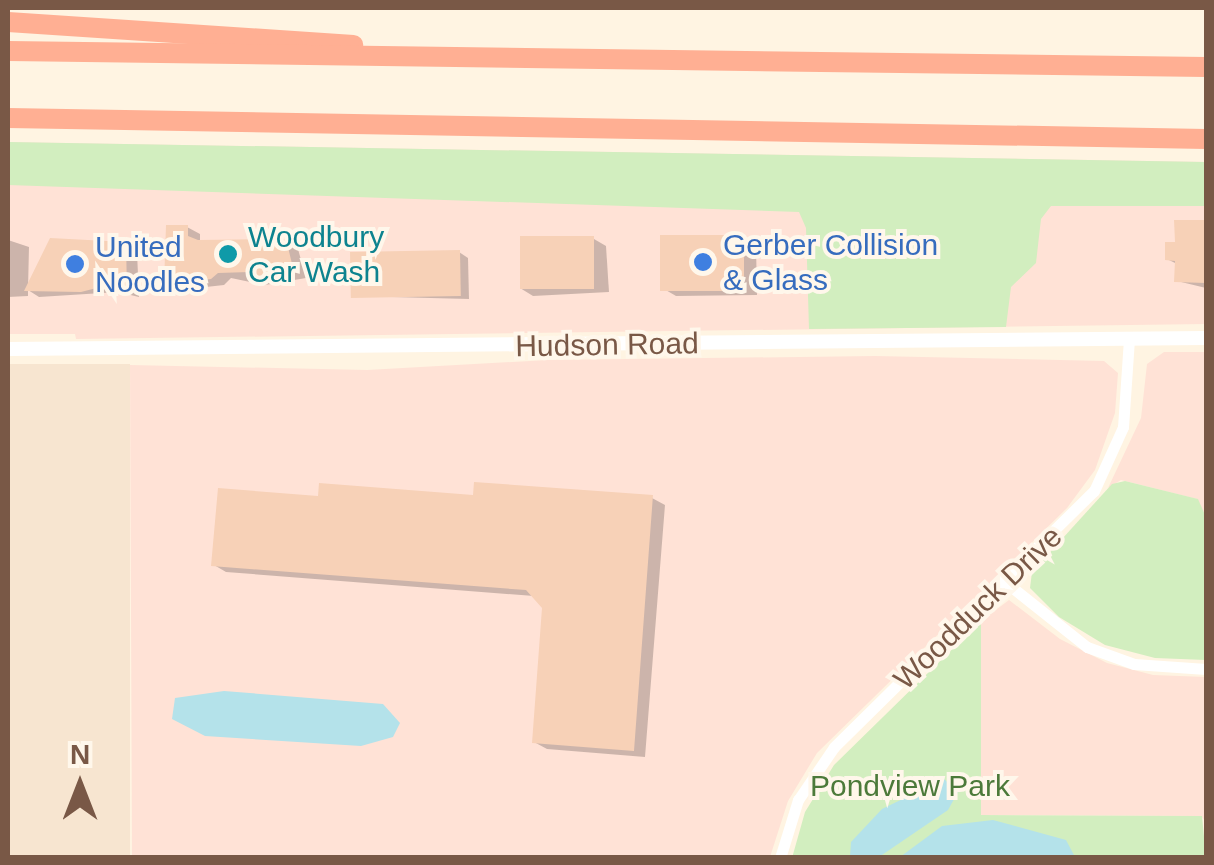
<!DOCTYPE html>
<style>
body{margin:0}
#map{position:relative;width:1214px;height:865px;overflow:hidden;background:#fff4e2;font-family:Arial,sans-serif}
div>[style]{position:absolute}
.residential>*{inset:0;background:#f7e5d0;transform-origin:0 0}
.commercial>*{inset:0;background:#ffe2d6}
.green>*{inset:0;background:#d2eebf}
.water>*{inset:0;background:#b4e2ea}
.shadow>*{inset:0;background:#0003}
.building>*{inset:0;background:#f7d1b7;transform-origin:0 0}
.minor>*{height:11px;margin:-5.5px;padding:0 5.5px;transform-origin:5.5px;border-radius:5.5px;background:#fff}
.tertiary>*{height:14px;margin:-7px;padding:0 7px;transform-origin:7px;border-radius:7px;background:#fff}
.motorway>*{height:20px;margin:-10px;padding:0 10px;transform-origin:10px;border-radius:10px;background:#ffaf93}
.dots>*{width:28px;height:28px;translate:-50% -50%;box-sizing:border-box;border:5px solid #fff7eb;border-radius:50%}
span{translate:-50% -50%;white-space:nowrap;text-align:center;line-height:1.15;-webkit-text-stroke:8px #fff7eb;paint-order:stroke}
.culture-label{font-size:30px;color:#0d838f}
.left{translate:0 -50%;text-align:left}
.shop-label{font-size:30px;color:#366cbe}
.street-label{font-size:30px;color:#795846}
.park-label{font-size:30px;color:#4c7a3a}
.frame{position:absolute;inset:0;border:10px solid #795846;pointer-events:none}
.north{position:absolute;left:30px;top:735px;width:100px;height:100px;-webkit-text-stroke:8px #fff7eb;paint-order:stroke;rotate:0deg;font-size:28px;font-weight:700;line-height:40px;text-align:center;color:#795846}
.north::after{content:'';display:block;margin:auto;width:35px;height:45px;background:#795846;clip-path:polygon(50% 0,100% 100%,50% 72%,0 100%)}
</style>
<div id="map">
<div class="residential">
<i style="left:8px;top:364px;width:122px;height:494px"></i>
</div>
<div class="commercial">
<i style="clip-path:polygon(8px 142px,1206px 162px,1206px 324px,76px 339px,75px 334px,8px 334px)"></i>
<i style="clip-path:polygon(1164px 352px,1206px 352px,1206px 517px,1197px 499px,1121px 480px,1108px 488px,1141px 418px,1147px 364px)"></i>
<i style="clip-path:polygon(875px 356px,1104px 361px,1118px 373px,1115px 413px,1095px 470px,1067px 508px,817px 753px,788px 801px,770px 857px,132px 858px,130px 365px,367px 370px,548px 360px)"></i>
<i style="clip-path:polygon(1009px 600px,1060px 639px,1107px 663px,1153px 675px,1206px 677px,1206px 822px,1201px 816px,980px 815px,981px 621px)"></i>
</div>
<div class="green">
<i style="clip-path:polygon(8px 142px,1206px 162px,1206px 206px,1051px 206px,1041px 219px,1036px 263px,1011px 287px,1006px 327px,809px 329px,806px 228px,799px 212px,8px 185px)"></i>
<i style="clip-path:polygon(1125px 481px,1198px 499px,1206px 517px,1206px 660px,1155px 658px,1105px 645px,1059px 617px,1030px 588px,1032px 572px,1112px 484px)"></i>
<i style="clip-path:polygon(981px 621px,981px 815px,1202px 816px,1206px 857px,792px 858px,805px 812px,834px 765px)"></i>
</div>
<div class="water">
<i style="clip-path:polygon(224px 691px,383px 704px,400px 723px,393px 737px,361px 746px,205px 736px,172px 719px,175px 698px)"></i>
<i style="clip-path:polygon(944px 779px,958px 792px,948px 810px,879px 857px,850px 857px,851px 842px,882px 809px)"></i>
<i style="clip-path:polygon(993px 820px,1066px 840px,1075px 857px,900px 857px,942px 826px)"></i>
</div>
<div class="shadow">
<i style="clip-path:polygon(1177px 222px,1206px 223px,1206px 288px,1177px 281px,1177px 264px,1167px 259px,1178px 244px)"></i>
<i style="clip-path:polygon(187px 227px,200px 234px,200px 243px,285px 242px,298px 249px,306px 278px,265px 285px,231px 278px,224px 285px,179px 290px,167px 283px)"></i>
<i style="clip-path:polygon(744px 238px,756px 245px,757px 295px,676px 296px,664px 289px)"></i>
<i style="clip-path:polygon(594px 239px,606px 246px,609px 292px,533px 296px,520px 288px,520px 243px)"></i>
<i style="clip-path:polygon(8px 240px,29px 247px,28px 290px,125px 245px,137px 252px,139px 297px,118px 292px,39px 297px,28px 290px,28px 296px,8px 297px)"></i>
<i style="clip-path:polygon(459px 252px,468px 258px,469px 299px,353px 296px)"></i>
<i style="clip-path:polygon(652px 498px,665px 505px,645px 757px,547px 749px,534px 742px,545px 608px,534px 596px,226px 572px,214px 565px,321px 499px)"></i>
</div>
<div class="building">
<i style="clip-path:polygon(1174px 220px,1206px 220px,1206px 283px,1174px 282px,1175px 261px,1165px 260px,1165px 242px,1175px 242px)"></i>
<i style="clip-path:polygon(166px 225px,188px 225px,188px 236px,198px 240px,286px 239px,294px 272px,250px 279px,250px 272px,218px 273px,211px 279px,164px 285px)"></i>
<i style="left:660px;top:235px;width:84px;height:56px"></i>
<i style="left:594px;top:236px;width:53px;height:74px;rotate:90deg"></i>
<i style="clip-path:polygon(50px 238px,126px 242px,127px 291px,113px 292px,112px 284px,81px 292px,24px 291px)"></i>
<i style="left:460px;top:250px;width:46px;height:110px;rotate:89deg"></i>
<i style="clip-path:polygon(474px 482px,653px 495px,634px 751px,532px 743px,542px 608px,526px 590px,211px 566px,218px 488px,318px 496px,319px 483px,473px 495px)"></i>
</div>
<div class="minor">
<i style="left:1004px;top:581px;width:106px;rotate:38.5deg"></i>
<i style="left:1087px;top:647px;width:50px;rotate:19.9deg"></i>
<i style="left:1134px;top:664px;width:72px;rotate:4deg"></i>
<i style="left:780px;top:858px;width:61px;rotate:-72.8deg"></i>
<i style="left:798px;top:800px;width:64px;rotate:-55.8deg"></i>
<i style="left:834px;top:747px;width:365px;rotate:-44.6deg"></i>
<i style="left:1094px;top:491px;width:70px;rotate:-65.6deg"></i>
<i style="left:1123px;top:427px;width:88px;rotate:-86.1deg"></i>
</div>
<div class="tertiary">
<i style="left:8px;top:349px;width:1198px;rotate:-0.53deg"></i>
</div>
<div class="motorway">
<i style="left:8px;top:22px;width:346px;rotate:3.8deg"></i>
<i style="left:8px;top:51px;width:1198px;rotate:0.77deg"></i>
<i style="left:8px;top:118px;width:1198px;rotate:1deg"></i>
</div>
<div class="dots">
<i style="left:228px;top:254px;background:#0f9aa8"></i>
<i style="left:703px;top:262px;background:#3f7fe0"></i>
<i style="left:75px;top:264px;background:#3f7fe0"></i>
</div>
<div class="culture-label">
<span class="left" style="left:248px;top:254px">Woodbury<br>Car Wash</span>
</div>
<div class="shop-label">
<span class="left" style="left:723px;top:262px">Gerber Collision<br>&amp; Glass</span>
<span class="left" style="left:95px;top:264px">United<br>Noodles</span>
</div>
<div class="street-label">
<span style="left:607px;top:345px;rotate:-1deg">Hudson Road</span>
<span style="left:978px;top:608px;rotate:-44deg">Woodduck Drive</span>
</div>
<div class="park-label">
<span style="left:910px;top:786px">Pondview Park</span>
</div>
<div class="frame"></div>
<div class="north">N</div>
</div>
